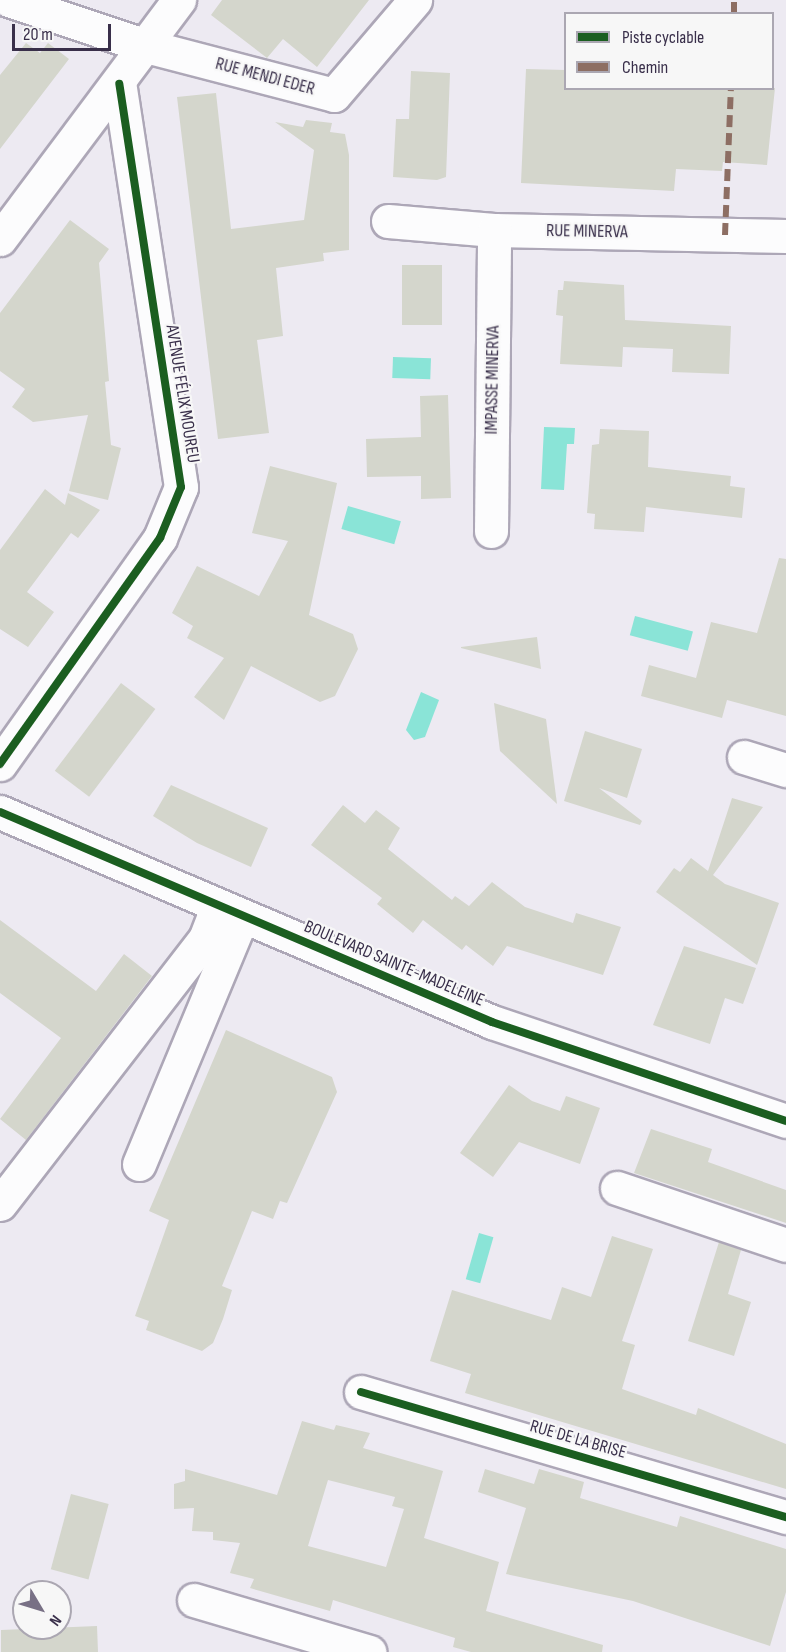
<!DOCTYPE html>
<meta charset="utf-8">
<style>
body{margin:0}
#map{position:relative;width:786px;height:1652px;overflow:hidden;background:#edeaf2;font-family:"Sofia Sans Condensed",sans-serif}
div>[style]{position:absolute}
.water>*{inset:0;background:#8ae4d7;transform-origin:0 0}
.building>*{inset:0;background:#d4d6cc;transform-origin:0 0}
.roads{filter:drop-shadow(2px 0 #ada7b7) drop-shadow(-2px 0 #ada7b7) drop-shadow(0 2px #ada7b7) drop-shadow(0 -2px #ada7b7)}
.minor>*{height:33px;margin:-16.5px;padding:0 16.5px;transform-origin:16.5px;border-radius:16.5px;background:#fcfcfd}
.quiet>*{height:6px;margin-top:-3px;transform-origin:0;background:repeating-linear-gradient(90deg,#8d6e63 0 12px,transparent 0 18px)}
.cycleway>*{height:8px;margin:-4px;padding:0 4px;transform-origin:4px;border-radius:4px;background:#1b5e20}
span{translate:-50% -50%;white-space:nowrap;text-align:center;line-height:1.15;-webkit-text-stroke:4.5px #f7f7f7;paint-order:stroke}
.street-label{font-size:18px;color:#392f4a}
.legend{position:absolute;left:564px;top:12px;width:210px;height:78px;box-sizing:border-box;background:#f7f7f7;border:2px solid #aba7b2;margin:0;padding:8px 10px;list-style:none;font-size:18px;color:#392f4a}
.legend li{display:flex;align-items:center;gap:12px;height:30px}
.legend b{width:30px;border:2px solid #aba7b2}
.north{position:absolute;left:12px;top:1580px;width:60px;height:60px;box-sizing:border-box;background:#f7f7f7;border:2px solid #aba7b2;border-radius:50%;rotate:128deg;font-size:16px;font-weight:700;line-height:24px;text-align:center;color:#392f4a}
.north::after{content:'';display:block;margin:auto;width:21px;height:27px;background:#787085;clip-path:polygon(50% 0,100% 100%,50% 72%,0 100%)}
.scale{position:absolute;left:12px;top:24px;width:99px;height:27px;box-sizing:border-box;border:3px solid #392f4a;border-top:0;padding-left:8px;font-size:18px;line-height:21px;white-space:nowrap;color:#392f4a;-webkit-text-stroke:4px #f7f7f7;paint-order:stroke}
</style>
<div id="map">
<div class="water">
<i style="left:393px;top:357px;width:38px;height:21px;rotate:2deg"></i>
<i style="clip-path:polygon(544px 427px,575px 428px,574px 444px,567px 444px,564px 490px,541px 489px)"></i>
<i style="left:348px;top:506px;width:55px;height:24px;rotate:16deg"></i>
<i style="left:635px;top:616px;width:60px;height:20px;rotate:15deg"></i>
<i style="clip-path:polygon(421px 692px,439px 700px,425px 737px,414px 740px,406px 730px)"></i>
<i style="left:479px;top:1233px;width:15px;height:48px;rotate:16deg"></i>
</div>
<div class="building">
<i style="clip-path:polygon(222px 0,369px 0,317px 67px,283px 39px,267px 58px,211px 15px)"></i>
<i style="clip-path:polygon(26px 43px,40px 53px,48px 43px,69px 59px,0 149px,0 75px)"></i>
<i style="clip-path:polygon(526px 69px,566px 70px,566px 88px,775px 88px,767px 165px,723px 162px,722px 171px,676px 169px,674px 191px,521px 183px)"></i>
<i style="clip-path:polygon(411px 71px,450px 73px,446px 177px,437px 180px,393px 177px,396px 119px,409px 119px)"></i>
<i style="clip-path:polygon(216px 93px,231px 229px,304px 220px,314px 150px,275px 122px,303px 127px,306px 120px,332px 123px,330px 132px,345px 134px,349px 155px,349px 250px,323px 253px,324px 261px,276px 268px,283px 336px,257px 340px,269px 433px,218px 439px,177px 97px)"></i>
<i style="clip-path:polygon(70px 220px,109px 249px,99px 263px,109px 381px,105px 382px,111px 445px,121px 448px,108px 500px,69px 491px,88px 415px,33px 422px,12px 407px,25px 389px,0 371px,0 313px)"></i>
<i style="left:442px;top:265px;width:60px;height:40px;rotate:90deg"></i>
<i style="clip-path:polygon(564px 281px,624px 285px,625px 320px,731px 326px,729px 374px,672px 372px,673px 349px,623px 347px,622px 367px,560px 364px,563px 316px,556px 315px,558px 290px,563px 290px)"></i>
<i style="clip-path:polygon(448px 395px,451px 498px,421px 499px,421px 476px,367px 477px,366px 439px,421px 437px,420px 396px)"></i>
<i style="clip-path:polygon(600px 429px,649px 431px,648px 467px,731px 476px,730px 486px,745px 488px,742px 518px,646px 507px,644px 532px,594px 529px,595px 514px,587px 513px,592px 445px,599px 444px)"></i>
<i style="clip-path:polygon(270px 466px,337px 483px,309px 615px,353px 634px,358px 649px,335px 696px,320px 702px,251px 666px,224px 720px,194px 697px,224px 658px,187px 638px,193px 626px,172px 613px,197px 566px,259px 596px,288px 541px,252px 533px)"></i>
<i style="clip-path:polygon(45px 489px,65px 505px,68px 493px,100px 510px,78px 538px,71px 533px,27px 592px,54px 612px,28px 647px,0 629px,0 550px)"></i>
<i style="clip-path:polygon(779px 558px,786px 559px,786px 716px,727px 700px,722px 718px,641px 696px,649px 665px,696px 678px,711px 622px,757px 633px)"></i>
<i style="clip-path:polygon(537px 637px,541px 669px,461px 648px,461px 647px)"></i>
<i style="left:121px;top:683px;width:43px;height:110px;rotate:37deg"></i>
<i style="clip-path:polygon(494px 703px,546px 719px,557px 804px,500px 751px)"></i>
<i style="clip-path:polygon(585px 731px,642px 749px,627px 798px,599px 788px,642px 821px,640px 825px,564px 801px)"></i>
<i style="clip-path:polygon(171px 785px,268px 828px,251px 867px,197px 843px,153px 816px)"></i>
<i style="clip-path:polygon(732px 798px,763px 807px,713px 875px,725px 884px,779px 903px,757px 965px,656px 892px,674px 868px,680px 872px,691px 858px,708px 871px)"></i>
<i style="clip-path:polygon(343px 805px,365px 823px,376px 810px,400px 828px,388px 849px,452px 900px,455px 896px,469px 906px,492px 882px,525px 907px,573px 923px,576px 913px,621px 927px,603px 975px,507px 946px,493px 966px,466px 945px,462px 950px,423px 920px,413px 933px,377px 904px,382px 898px,311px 845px)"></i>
<i style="clip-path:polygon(0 920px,96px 991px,124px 954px,152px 976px,26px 1140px,0 1119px,61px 1038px,0 993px)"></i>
<i style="clip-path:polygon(684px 946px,756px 968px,743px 1004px,725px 998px,710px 1044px,653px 1025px)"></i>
<i style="clip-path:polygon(226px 1030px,332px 1077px,337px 1092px,287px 1203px,280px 1201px,273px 1219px,252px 1211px,222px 1286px,232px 1290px,223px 1319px,213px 1343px,202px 1351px,146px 1330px,149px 1321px,135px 1316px,169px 1220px,149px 1211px)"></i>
<i style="clip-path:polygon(509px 1085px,532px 1101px,560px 1111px,566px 1096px,600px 1108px,580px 1164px,519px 1142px,493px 1177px,460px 1153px)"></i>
<i style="clip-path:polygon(651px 1129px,712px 1149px,708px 1162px,786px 1190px,786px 1223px,634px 1173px)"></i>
<i style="clip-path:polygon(612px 1236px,653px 1249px,622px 1341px,635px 1345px,622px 1389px,696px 1415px,698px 1408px,786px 1444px,786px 1489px,465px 1393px,471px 1374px,430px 1361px,452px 1290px,551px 1320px,562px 1287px,591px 1297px)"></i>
<i style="clip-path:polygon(719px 1242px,741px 1250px,728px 1294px,751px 1302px,734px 1356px,688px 1341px)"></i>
<i style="clip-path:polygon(evenodd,302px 1421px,334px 1430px,336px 1425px,370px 1433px,363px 1448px,443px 1471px,424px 1538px,499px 1562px,486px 1611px,603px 1645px,602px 1652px,471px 1652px,453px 1647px,455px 1638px,333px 1600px,330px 1611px,250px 1588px,254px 1579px,230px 1573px,240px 1543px,213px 1540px,213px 1532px,192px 1531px,194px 1508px,174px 1509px,174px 1484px,185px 1481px,185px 1469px,277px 1495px,302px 1421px,328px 1480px,395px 1497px,392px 1506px,404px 1509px,386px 1567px,308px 1546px,328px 1480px)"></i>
<i style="clip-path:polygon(485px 1469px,534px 1484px,539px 1469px,584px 1482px,580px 1498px,677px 1527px,680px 1516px,786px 1549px,786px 1592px,770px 1646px,633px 1601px,506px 1574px,526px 1508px,478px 1492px)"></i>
<i style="left:71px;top:1494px;width:39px;height:78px;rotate:15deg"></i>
<i style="clip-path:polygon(97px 1626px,98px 1652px,1px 1652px,1px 1630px)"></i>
</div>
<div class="roads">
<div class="minor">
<i style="left:9px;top:0;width:145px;rotate:18.6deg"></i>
<i style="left:146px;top:46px;width:194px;rotate:14.6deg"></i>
<i style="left:334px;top:95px;width:125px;rotate:-49.5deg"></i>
<i style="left:388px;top:221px;width:106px;rotate:4.9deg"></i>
<i style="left:494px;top:230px;width:292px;rotate:1.2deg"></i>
<i style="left:0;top:239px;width:299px;rotate:-53.2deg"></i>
<i style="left:491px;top:531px;width:301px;rotate:-89.4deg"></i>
<i style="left:744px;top:757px;width:44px;rotate:17.2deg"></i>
<i style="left:0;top:764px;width:277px;rotate:-54.7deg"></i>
<i style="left:160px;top:538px;width:55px;rotate:-67.6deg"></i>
<i style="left:181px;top:487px;width:408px;rotate:-98.7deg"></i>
<i style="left:0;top:812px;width:535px;rotate:23.11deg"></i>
<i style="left:492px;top:1022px;width:310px;rotate:18.6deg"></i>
<i style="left:139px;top:1164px;width:269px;rotate:-67.4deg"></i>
<i style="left:617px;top:1188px;width:178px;rotate:18.6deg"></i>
<i style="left:0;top:1204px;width:335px;rotate:-52.3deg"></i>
<i style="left:205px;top:939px;width:36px;rotate:-69deg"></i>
<i style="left:361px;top:1392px;width:443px;rotate:16.4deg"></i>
<i style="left:194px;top:1600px;width:183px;rotate:16.5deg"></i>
</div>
</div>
<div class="quiet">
<i style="left:734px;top:14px;width:14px;rotate:-90deg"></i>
<i style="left:725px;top:235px;width:147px;rotate:-87.7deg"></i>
</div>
<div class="cycleway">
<i style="left:0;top:764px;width:277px;rotate:-54.7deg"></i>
<i style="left:160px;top:538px;width:55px;rotate:-67.6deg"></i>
<i style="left:181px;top:487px;width:408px;rotate:-98.7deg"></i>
<i style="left:0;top:812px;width:535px;rotate:23.11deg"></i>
<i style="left:492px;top:1022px;width:310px;rotate:18.6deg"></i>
<i style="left:361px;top:1392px;width:443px;rotate:16.4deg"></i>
</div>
<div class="street-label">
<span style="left:265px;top:77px;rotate:15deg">RUE MENDI EDER</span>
<span style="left:587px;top:232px;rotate:1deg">RUE MINERVA</span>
<span style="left:493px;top:380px;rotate:-89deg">IMPASSE MINERVA</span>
<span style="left:182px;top:394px;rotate:81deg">AVENUE FÉLIX MOUREU</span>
<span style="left:394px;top:964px;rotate:23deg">BOULEVARD SAINTE-MADELEINE</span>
<span style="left:578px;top:1440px;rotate:16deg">RUE DE LA BRISE</span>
</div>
<ul class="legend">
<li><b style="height:8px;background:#1b5e20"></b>Piste cyclable</li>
<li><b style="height:8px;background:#8d6e63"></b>Chemin</li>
</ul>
<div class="north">N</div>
<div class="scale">20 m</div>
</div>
